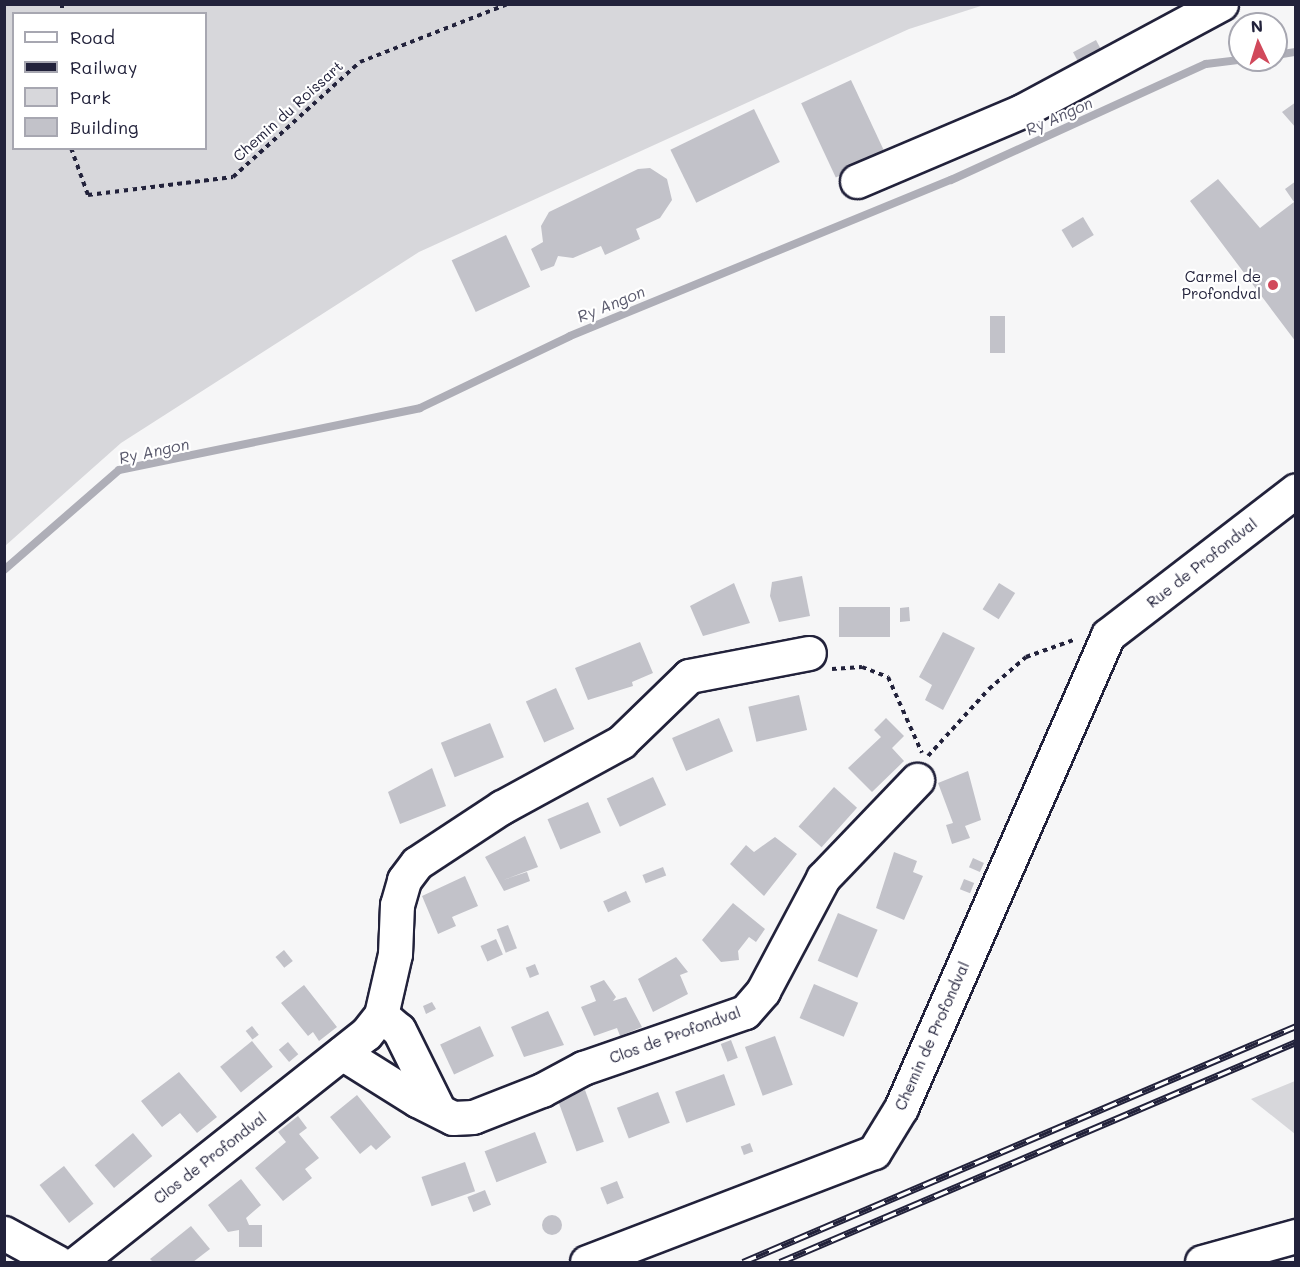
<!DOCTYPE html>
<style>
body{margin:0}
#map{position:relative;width:1300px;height:1267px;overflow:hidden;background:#f6f6f7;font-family:Mali,sans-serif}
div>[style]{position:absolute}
.green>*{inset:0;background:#d7d7db}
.stream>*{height:8px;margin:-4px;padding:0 4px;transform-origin:4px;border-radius:4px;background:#aeaeb7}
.building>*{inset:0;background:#c2c2c9;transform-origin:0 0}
.round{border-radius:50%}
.path>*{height:4px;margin-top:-2px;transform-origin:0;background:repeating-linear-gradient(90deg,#22223b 0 4.5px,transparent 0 9px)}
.roads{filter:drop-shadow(2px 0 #22223b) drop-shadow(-2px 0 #22223b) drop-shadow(0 2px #22223b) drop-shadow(0 -2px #22223b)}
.minor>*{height:33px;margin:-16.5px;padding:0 16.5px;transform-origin:16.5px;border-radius:16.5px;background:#fff}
.highway>*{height:33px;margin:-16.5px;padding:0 16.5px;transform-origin:16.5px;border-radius:16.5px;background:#fff}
.rail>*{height:7px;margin-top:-3.5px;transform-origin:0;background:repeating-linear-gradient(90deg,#fff 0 14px,#22223b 0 28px);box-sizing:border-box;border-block:2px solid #22223b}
.dots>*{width:16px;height:16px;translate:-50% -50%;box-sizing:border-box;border:3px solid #fff;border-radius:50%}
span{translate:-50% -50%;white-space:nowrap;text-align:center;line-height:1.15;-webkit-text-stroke:4.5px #fff;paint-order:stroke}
.street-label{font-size:15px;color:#22223b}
.poi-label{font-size:15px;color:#22223b}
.right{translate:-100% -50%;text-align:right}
.water-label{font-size:16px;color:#5a5a6d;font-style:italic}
.frame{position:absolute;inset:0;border:6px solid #22223b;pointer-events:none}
.legend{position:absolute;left:12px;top:12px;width:195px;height:138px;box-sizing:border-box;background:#fff;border:2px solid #a7a7b1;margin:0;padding:8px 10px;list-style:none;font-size:18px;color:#22223b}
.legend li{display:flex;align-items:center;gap:12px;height:30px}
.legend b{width:30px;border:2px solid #a7a7b1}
.north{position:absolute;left:1228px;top:12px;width:60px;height:60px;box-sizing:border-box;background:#fff;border:2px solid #a7a7b1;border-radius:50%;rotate:356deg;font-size:16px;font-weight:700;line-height:24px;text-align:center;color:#22223b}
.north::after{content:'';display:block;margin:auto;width:21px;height:27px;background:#d1495b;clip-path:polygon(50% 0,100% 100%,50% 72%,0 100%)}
</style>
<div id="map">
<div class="green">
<i style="clip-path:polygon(evenodd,5px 4px,984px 4px,984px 5px,909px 29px,419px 252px,121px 443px,5px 546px,5px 4px,14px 14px,206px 14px,206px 148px,14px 148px,14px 14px)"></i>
<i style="clip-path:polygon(1295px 1081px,1295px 1134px,1251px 1099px)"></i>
</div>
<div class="stream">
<i style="left:1276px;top:55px;width:20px;rotate:-9deg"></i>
<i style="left:4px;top:570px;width:152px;rotate:-41deg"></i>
<i style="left:119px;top:470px;width:307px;rotate:-11.6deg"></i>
<i style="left:420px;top:408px;width:166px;rotate:-25.6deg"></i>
<i style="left:570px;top:336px;width:412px;rotate:-22.3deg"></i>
<i style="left:951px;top:180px;width:280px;rotate:-24.5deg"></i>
<i style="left:1206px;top:64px;width:34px;rotate:-7deg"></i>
</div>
<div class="building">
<i style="left:1096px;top:40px;width:15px;height:26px;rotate:62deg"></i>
<i style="left:851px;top:80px;width:82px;height:55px;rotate:65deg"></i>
<i style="clip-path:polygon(1296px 102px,1296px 128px,1282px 112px)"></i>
<i style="left:754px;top:109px;width:59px;height:93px;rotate:64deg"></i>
<i style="clip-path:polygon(650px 168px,667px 179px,672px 200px,660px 218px,636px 229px,640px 239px,605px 255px,601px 246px,573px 258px,558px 256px,554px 266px,541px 271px,531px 249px,543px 242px,541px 226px,549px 212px,638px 169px)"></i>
<i style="clip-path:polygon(1218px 179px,1260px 228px,1294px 202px,1285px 189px,1296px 181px,1296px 342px,1190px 201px)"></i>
<i style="left:1083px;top:217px;width:21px;height:25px;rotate:59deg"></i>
<i style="left:506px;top:235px;width:57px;height:60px;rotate:65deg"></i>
<i style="left:990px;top:316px;width:15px;height:37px"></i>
<i style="clip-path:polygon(802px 576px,810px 616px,779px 622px,770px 596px,772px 582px)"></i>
<i style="clip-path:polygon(734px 583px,750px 623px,703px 636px,690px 606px)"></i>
<i style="left:999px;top:583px;width:19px;height:31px;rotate:32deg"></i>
<i style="left:839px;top:607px;width:51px;height:30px"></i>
<i style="clip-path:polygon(909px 607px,910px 621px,900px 622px,900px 608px)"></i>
<i style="clip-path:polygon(943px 632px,975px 648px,943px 710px,925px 700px,932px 685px,919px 677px)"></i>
<i style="clip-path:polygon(640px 642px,653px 673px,632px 682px,633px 686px,588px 700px,575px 668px)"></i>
<i style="left:556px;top:688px;width:45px;height:33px;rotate:66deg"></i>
<i style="left:799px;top:695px;width:36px;height:52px;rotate:77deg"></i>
<i style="left:719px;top:718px;width:36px;height:51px;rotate:67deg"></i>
<i style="clip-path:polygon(886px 718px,904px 736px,892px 748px,904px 761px,872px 792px,848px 768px,881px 737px,874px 730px)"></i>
<i style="left:490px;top:723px;width:37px;height:53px;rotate:68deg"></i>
<i style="clip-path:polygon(432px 768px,446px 806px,400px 824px,388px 792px)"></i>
<i style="clip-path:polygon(968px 771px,981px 820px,965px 826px,970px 838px,952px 844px,946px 825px,953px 823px,938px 783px)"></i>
<i style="left:653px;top:777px;width:31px;height:51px;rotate:65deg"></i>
<i style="left:834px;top:787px;width:31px;height:53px;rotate:42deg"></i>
<i style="left:588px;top:802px;width:33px;height:44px;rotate:67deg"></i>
<i style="clip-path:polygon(525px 836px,538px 867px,503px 880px,527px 872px,530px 881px,504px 891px,485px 857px)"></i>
<i style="clip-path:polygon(775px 837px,797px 854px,764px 896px,730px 864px,746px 845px,754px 852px)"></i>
<i style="clip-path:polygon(894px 852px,917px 861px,913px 872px,923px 876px,904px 920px,876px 908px)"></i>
<i style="left:973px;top:858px;width:12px;height:10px;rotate:24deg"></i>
<i style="left:663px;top:867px;width:9px;height:22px;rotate:69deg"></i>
<i style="clip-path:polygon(465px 876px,478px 906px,452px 917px,456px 926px,438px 934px,422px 896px)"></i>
<i style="left:964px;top:879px;width:11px;height:11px;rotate:22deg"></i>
<i style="left:626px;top:891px;width:12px;height:25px;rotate:66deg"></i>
<i style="clip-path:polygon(733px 903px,765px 929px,756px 942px,749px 937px,738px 951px,739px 960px,721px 962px,702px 940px)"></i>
<i style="left:838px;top:913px;width:43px;height:52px;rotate:23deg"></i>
<i style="left:508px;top:925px;width:25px;height:12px;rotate:69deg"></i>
<i style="left:496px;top:939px;width:17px;height:17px;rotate:66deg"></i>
<i style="left:284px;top:950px;width:14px;height:11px;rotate:51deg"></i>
<i style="clip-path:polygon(676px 957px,688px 972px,680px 975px,688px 994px,653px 1012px,638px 979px)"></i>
<i style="left:535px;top:964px;width:11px;height:10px;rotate:68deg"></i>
<i style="clip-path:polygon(604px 980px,616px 997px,613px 1001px,626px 997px,642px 1027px,620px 1036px,617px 1028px,594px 1036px,581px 1007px,596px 1001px,590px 986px)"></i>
<i style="left:814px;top:984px;width:48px;height:37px;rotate:23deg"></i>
<i style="clip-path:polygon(304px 985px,337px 1027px,319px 1041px,313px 1032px,308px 1036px,281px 1003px)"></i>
<i style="clip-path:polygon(432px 1002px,436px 1009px,426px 1014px,423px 1006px)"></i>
<i style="clip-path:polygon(548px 1011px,564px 1045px,524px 1057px,511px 1027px)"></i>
<i style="left:252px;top:1026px;width:11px;height:8px;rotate:52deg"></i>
<i style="left:480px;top:1026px;width:33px;height:44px;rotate:65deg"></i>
<i style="left:775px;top:1036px;width:52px;height:32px;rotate:70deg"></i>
<i style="left:731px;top:1040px;width:19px;height:11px;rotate:69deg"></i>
<i style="left:252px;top:1041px;width:33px;height:41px;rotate:51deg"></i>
<i style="left:288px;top:1042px;width:16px;height:12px;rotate:50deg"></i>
<i style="clip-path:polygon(179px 1072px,217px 1117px,197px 1133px,180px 1113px,162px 1127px,141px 1101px)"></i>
<i style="left:724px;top:1074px;width:33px;height:52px;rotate:70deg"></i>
<i style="left:585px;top:1090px;width:55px;height:29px;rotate:70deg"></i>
<i style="left:658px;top:1092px;width:33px;height:44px;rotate:69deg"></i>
<i style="clip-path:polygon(357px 1095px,391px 1137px,376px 1150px,371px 1145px,360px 1154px,330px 1117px)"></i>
<i style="clip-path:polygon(298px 1116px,307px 1128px,299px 1134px,319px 1158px,305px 1169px,312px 1178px,283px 1201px,255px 1168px,286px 1142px,278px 1132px)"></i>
<i style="left:535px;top:1132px;width:33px;height:54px;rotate:69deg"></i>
<i style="left:133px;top:1133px;width:30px;height:50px;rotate:50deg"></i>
<i style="left:750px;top:1143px;width:9px;height:10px;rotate:69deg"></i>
<i style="left:465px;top:1162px;width:31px;height:46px;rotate:71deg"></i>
<i style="left:64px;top:1166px;width:48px;height:31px;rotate:52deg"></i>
<i style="clip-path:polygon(241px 1179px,261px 1205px,246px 1218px,249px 1225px,262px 1225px,262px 1247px,239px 1247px,239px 1230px,228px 1232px,208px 1205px)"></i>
<i style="left:617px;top:1181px;width:18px;height:18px;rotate:68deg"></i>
<i style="left:485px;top:1190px;width:16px;height:19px;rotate:68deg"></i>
<i class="round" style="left:542px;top:1215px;width:20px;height:20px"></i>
<i style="clip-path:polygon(191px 1226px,210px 1249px,193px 1262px,153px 1262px,150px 1259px)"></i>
</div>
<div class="path">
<i style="left:62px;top:4px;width:10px;rotate:90deg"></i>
<i style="left:71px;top:148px;width:50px;rotate:70.1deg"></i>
<i style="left:88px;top:195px;width:146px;rotate:-7.1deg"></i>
<i style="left:233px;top:177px;width:171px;rotate:-42.2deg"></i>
<i style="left:360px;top:62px;width:159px;rotate:-21.4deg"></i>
<i style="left:832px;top:669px;width:30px;rotate:-4deg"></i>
<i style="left:862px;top:667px;width:28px;rotate:21deg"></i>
<i style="left:888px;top:677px;width:83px;rotate:65.9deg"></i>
<i style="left:928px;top:756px;width:91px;rotate:-47.7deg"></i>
<i style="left:989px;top:689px;width:49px;rotate:-40.9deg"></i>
<i style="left:1026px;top:657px;width:53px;rotate:-19.8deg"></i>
</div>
<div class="roads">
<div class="minor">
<i style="left:857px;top:181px;width:179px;rotate:-23deg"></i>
<i style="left:1022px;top:111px;width:226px;rotate:-28.3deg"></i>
<i style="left:381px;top:1015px;width:23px;rotate:40deg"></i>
<i style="left:399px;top:1030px;width:88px;rotate:63.7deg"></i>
<i style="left:342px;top:1053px;width:89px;rotate:32.1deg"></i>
<i style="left:417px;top:1100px;width:40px;rotate:26.6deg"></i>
<i style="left:453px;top:1118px;width:20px;rotate:-3deg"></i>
<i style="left:473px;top:1117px;width:74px;rotate:-21.4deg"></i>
<i style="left:542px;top:1090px;width:47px;rotate:-28.2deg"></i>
<i style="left:583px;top:1068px;width:171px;rotate:-19.1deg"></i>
<i style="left:745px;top:1012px;width:28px;rotate:-49deg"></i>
<i style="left:763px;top:991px;width:128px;rotate:-62deg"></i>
<i style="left:823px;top:878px;width:136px;rotate:-46.2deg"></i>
<i style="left:4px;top:1233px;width:60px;rotate:28.7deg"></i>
<i style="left:78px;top:1262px;width:367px;rotate:-38.4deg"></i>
<i style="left:366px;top:1034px;width:24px;rotate:-52deg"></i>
<i style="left:381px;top:1015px;width:63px;rotate:-77.1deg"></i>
<i style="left:395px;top:954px;width:49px;rotate:-87.7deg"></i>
<i style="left:397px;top:905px;width:26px;rotate:-74deg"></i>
<i style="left:404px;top:880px;width:21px;rotate:-53deg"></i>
<i style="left:417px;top:863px;width:102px;rotate:-33.4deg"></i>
<i style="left:502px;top:807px;width:136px;rotate:-28.6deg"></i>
<i style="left:621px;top:742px;width:95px;rotate:-44.1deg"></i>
<i style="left:689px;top:676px;width:122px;rotate:-10.9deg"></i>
<i style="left:587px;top:1262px;width:307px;rotate:-21deg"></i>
<i style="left:874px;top:1152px;width:52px;rotate:-58.5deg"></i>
<i style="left:901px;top:1108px;width:516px;rotate:-66.36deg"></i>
<i style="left:1108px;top:635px;width:237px;rotate:-37.6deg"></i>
</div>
<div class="highway">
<i style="left:1202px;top:1262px;width:98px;rotate:-15.5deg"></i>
</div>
</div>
<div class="rail">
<i style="left:743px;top:1262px;width:601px;rotate:-23.11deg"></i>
<i style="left:780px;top:1262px;width:561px;rotate:-23.09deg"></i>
</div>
<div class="dots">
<i style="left:1273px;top:285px;background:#d1495b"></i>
</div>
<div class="street-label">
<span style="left:288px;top:111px;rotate:-42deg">Chemin du Roissart</span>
<span style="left:1202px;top:563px;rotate:-38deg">Rue de Profondval</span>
<span style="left:675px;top:1035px;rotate:-20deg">Clos de Profondval</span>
<span style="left:932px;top:1036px;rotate:-66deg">Chemin de Profondval</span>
<span style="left:210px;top:1158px;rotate:-38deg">Clos de Profondval</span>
</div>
<div class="poi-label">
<span class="right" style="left:1261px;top:285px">Carmel de<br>Profondval</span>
</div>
<div class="water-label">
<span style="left:1059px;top:116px;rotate:-24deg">Ry Angon</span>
<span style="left:611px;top:304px;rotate:-22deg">Ry Angon</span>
<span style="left:154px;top:451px;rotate:-12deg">Ry Angon</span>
</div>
<div class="frame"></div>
<ul class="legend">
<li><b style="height:8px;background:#fff"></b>Road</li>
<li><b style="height:8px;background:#22223b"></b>Railway</li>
<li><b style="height:16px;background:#d7d7db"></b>Park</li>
<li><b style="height:16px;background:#c2c2c9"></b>Building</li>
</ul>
<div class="north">N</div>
</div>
